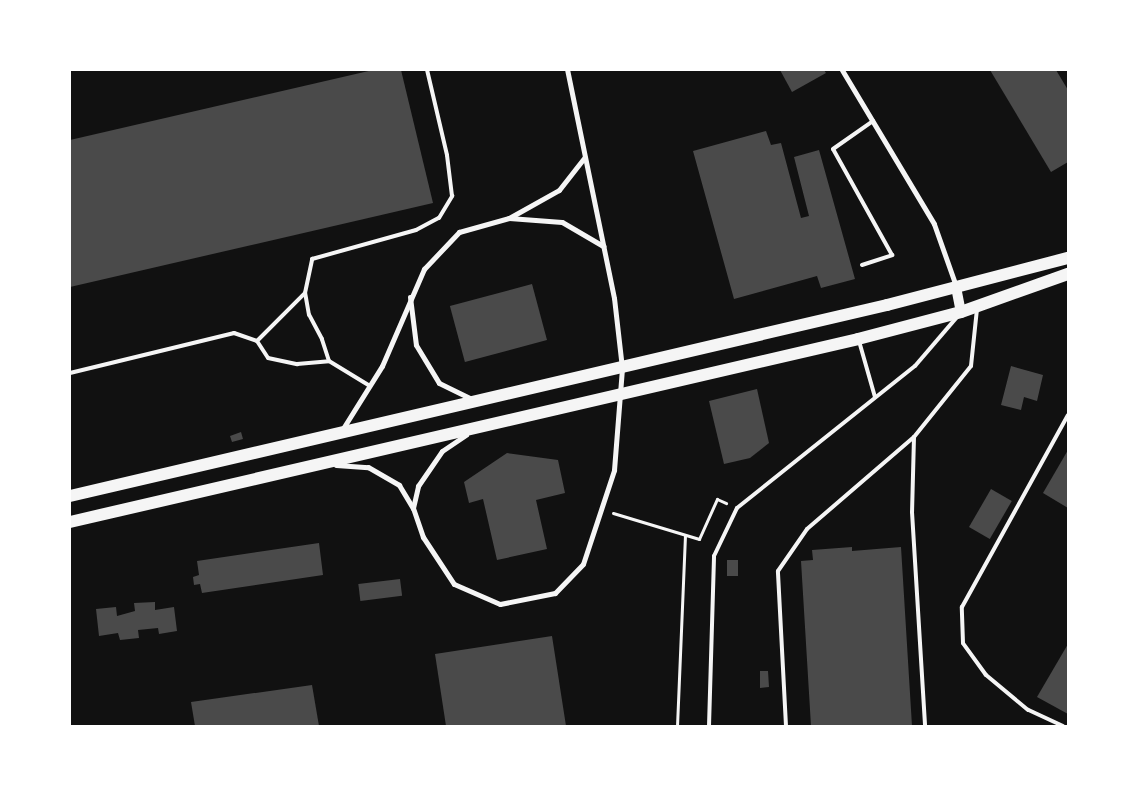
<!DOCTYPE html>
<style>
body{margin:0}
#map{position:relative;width:1138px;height:796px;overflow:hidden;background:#111;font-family:Roboto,sans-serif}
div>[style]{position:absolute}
.building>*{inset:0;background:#4a4a4a;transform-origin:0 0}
.path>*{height:3px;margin:-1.5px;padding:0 1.5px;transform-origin:1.5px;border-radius:1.5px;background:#f5f5f5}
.service>*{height:4px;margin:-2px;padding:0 2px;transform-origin:2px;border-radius:2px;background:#f5f5f5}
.minor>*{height:5px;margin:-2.5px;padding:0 2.5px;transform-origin:2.5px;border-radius:2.5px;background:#f5f5f5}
.secondary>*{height:10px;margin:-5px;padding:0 5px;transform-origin:5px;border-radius:5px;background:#f5f5f5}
.primary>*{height:12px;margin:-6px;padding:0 6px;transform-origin:6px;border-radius:6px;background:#f5f5f5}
span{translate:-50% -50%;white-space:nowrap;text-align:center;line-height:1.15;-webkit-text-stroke:4px #fff;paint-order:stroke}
.frame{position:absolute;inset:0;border:71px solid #fff;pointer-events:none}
</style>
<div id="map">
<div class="building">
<i style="clip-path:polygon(373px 70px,401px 70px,433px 203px,70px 287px,70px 140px)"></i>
<i style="clip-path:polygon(780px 70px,824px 70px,826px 73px,792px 92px)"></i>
<i style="clip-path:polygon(990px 70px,1056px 70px,1068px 90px,1068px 162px,1051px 172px)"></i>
<i style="clip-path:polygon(766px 131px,771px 145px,781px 143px,801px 218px,809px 216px,794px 157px,819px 150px,855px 279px,821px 288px,817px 276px,734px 299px,693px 151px)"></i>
<i style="left:532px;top:284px;width:58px;height:85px;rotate:75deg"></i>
<i style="clip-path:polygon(1011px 366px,1043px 375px,1037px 401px,1024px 397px,1021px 410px,1001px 405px)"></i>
<i style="clip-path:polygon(757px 389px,769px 443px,750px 458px,724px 464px,709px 401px)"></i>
<i style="clip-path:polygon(241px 432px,243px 439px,232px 442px,230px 436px)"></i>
<i style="clip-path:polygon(1068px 450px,1068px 508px,1043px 493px)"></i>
<i style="clip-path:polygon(507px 453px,558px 460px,565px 493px,536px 500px,547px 549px,497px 560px,483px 499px,469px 503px,464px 482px)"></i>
<i style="left:991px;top:489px;width:24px;height:44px;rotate:30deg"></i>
<i style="clip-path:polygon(319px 543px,323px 575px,202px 593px,200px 584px,194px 585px,193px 577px,199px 575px,197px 561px)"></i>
<i style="clip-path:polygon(852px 547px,852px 551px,901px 547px,912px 726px,811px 726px,801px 561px,813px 560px,812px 550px)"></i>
<i style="left:727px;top:560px;width:11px;height:16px"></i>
<i style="left:400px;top:579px;width:17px;height:42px;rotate:83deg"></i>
<i style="clip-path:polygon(155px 602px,155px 610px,174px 607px,177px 631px,159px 634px,158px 628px,138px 630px,139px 638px,120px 640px,118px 633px,99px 636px,96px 609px,116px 607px,117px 616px,135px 611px,134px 603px)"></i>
<i style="clip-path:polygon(552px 636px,566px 726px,446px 726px,435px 654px)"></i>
<i style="clip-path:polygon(1068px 644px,1068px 714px,1037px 697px)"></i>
<i style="clip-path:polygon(760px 671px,768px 671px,769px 687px,760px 688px)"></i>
<i style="clip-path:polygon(312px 685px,319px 726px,195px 726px,191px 702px)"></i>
</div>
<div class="path">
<i style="left:613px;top:513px;width:90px;rotate:16.8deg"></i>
<i style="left:699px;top:539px;width:44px;rotate:-65.8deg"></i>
<i style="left:717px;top:499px;width:10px;rotate:24deg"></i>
<i style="left:677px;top:726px;width:191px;rotate:-87.6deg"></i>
</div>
<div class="service">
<i style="left:862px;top:265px;width:32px;rotate:-18deg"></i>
<i style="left:892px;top:255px;width:121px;rotate:-119.1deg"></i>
<i style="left:833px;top:149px;width:49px;rotate:-35deg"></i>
<i style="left:257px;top:341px;width:68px;rotate:-45deg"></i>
<i style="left:859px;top:341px;width:58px;rotate:74.1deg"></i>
<i style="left:329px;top:361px;width:48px;rotate:31.4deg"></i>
<i style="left:70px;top:373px;width:169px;rotate:-13.7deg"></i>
<i style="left:234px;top:333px;width:24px;rotate:19deg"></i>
<i style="left:257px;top:341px;width:20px;rotate:57deg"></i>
<i style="left:268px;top:358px;width:30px;rotate:12deg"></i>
<i style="left:297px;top:364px;width:32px;rotate:-5deg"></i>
<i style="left:329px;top:361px;width:23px;rotate:-108deg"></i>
<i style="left:322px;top:339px;width:27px;rotate:-118deg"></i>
<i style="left:309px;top:315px;width:22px;rotate:-100deg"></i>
<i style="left:305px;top:293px;width:35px;rotate:-78deg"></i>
<i style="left:312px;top:259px;width:108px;rotate:-15.6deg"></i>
<i style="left:416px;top:230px;width:26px;rotate:-28deg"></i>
<i style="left:439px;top:218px;width:26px;rotate:-59deg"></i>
<i style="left:452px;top:196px;width:41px;rotate:-97deg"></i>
<i style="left:447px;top:155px;width:87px;rotate:-103.2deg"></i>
<i style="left:914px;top:437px;width:75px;rotate:91.5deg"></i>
<i style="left:912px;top:512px;width:214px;rotate:86.5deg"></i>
<i style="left:709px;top:726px;width:170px;rotate:-88.3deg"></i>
<i style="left:714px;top:556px;width:53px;rotate:-64.4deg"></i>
<i style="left:737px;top:508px;width:228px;rotate:-38.6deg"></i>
<i style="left:915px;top:366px;width:65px;rotate:-49.4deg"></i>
<i style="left:786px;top:726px;width:155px;rotate:-93deg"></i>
<i style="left:778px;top:571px;width:51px;rotate:-55.4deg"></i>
<i style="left:807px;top:529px;width:141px;rotate:-40.7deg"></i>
<i style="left:914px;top:437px;width:91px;rotate:-51.2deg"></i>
<i style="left:971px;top:366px;width:57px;rotate:-84deg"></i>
<i style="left:1063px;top:726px;width:38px;rotate:-155deg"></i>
<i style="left:1028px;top:710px;width:55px;rotate:-140.2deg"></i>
<i style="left:986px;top:675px;width:39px;rotate:-126deg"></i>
<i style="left:963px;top:643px;width:36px;rotate:-92deg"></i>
<i style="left:962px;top:607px;width:219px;rotate:-61.1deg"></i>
</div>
<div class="minor">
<i style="left:842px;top:70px;width:179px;rotate:59.1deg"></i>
<i style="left:934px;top:224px;width:66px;rotate:70.5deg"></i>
<i style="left:509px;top:218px;width:53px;rotate:4.3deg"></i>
<i style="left:562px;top:222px;width:48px;rotate:30.3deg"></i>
<i style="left:410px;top:297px;width:48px;rotate:82.9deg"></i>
<i style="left:416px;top:345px;width:44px;rotate:58.8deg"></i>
<i style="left:439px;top:383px;width:37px;rotate:26deg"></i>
<i style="left:342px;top:430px;width:75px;rotate:-58deg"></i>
<i style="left:382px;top:366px;width:106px;rotate:-66.6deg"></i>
<i style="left:424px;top:269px;width:51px;rotate:-46.6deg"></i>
<i style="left:459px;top:232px;width:52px;rotate:-15.6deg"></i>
<i style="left:509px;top:218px;width:57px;rotate:-29.2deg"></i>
<i style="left:559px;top:190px;width:41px;rotate:-52deg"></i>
<i style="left:336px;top:465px;width:32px;rotate:4deg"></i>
<i style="left:368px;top:467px;width:36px;rotate:30deg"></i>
<i style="left:399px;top:485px;width:27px;rotate:59deg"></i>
<i style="left:413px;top:508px;width:31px;rotate:71deg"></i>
<i style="left:423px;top:537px;width:56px;rotate:56.6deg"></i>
<i style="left:454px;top:584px;width:50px;rotate:23.5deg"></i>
<i style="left:500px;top:604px;width:56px;rotate:-11.3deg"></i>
<i style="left:555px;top:593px;width:40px;rotate:-46deg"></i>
<i style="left:583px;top:564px;width:99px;rotate:-71.7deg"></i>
<i style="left:614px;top:470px;width:102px;rotate:-85.5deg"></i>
<i style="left:622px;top:368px;width:70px;rotate:-96.5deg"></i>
<i style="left:614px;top:298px;width:233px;rotate:-101.6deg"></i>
<i style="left:413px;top:508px;width:23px;rotate:-77deg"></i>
<i style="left:418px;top:486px;width:42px;rotate:-55.6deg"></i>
<i style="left:442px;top:451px;width:29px;rotate:-34deg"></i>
</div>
<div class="secondary">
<i style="left:956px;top:287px;width:25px;rotate:79deg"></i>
</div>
<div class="primary">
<i style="left:70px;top:496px;width:839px;rotate:-13.16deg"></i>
<i style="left:887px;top:305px;width:187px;rotate:-14.6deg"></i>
<i style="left:70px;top:522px;width:809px;rotate:-13.07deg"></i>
<i style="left:858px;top:339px;width:106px;rotate:-14.7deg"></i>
<i style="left:961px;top:312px;width:114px;rotate:-19.6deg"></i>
</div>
<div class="frame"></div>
</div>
